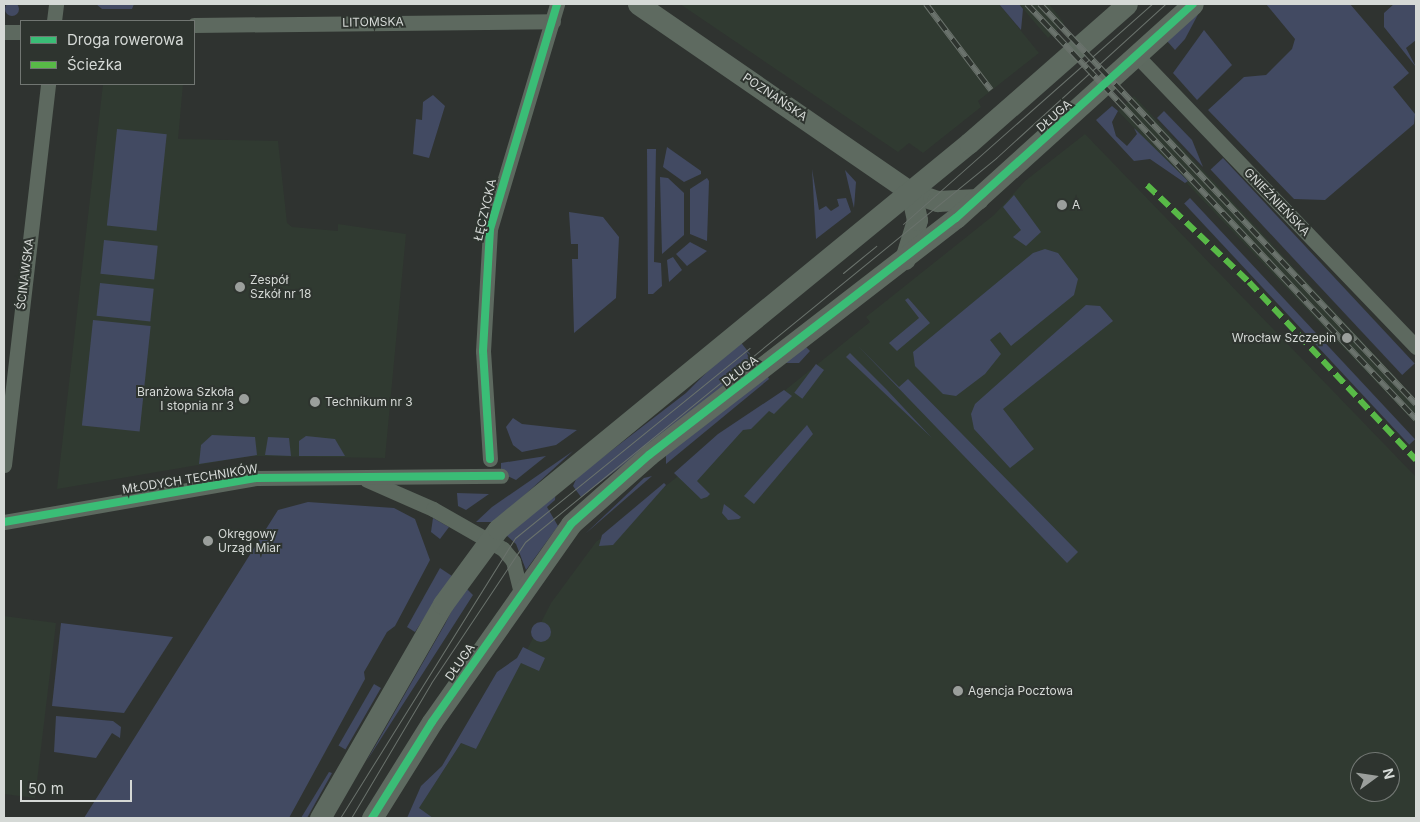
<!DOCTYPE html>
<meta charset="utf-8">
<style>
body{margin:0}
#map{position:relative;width:1420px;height:822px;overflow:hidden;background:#2f3330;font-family:Inter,sans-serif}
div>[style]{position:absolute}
.built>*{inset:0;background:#303a31}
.green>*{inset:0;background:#424a62;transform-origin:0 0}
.round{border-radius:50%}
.street>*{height:15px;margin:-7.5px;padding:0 7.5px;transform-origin:7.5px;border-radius:7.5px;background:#5d695f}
.secondary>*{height:21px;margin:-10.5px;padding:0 10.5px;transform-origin:10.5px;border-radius:10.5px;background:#5e6a60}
.tram>*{height:1px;margin:-0.5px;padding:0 0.5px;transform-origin:0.5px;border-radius:0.5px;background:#6a726c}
.rail>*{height:5.5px;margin-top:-2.75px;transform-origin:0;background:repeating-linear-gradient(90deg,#2e342f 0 11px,#6a726c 0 22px);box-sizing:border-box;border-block:1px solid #6a726c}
.quiet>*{height:6px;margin-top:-3px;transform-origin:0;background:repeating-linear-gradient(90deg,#58b947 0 12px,transparent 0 18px)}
.cycleway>*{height:8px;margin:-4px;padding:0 4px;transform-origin:4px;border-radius:4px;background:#3abd76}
.dots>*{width:14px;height:14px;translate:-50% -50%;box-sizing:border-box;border:2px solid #2e342f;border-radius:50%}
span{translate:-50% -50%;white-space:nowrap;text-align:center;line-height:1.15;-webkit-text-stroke:4px #2e342f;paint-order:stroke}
.street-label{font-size:12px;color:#d5d9d6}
.poi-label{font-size:12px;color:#d5d9d6}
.left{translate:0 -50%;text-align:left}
.right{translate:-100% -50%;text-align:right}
.frame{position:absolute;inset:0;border:5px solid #d5d9d6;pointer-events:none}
.legend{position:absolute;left:20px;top:20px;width:175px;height:65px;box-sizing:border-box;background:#2e342f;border:1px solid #717672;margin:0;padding:6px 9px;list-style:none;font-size:15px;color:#d5d9d6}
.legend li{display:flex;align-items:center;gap:10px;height:25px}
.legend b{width:25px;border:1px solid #717672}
.north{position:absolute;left:1350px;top:752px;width:50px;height:50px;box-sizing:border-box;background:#2e342f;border:1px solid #717672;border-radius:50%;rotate:76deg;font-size:14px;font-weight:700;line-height:20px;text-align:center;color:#d5d9d6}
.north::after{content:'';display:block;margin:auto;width:18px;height:22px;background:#9b9f9c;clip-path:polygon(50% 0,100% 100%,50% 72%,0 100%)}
.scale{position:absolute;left:20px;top:780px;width:112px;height:22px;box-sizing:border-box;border:2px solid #d5d9d6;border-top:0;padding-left:6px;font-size:15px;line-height:18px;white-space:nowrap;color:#d5d9d6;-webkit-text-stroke:4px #2e342f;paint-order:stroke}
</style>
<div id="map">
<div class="built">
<i style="clip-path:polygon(222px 4px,338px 4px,267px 6px)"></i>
<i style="clip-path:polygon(680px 4px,999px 4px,1039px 53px,978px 101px,981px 107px,923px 153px,909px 143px,898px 152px)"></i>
<i style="clip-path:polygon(1019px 4px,1049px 4px,1064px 23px,1048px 38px)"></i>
<i style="clip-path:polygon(103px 84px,183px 84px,178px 139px,278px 141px,287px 223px,292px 227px,338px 231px,338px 224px,406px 234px,385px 458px,251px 456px,57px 489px)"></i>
<i style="clip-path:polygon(1134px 96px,1416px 399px,1416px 424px,1118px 111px)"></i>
<i style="clip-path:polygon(evenodd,1085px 134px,1416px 477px,1416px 818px,433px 818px,418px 809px,461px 743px,476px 749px,551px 603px,596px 542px,850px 338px,870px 322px,866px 317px,994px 215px,1025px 181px,1085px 134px,1360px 762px,1390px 762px,1390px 792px,1360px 792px,1360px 762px)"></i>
<i style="clip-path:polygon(4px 616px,56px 623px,35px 798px,4px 794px)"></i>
</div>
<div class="green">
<i class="round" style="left:5px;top:2px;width:14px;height:14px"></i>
<i style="clip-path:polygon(96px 4px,134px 4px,132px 9px,102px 9px)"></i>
<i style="clip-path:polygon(999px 4px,1019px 4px,1023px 9px,1021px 30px)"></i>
<i style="clip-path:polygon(1266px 4px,1350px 4px,1409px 73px,1393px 87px,1415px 114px,1414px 124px,1325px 200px,1294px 199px,1208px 110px,1244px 77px,1266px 75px,1292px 49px,1295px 39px)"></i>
<i style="clip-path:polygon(1394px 4px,1416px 4px,1416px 40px,1406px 48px,1416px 67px,1384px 27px,1384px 13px)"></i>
<i style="clip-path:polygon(1203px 5px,1185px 39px,1175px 50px,1167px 41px)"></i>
<i style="clip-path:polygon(1204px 30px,1232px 65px,1197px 100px,1173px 73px)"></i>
<i style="clip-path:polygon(433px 95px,445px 106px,429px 158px,413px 154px,416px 119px,422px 120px,423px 102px)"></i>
<i style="clip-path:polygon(1112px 106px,1118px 111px,1112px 122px,1116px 136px,1127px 146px,1137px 134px,1134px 128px,1188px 181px,1185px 183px,1150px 159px,1134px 161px,1096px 120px)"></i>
<i style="clip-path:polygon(1164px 111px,1192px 140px,1203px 167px,1157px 118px)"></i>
<i style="left:117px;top:129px;width:50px;height:97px;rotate:6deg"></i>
<i style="clip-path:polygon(667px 147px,701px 171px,701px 174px,684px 182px,663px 167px)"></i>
<i style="clip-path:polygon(647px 149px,656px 149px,654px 262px,661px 263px,662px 286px,653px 294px,648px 294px)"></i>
<i style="left:1223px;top:158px;width:281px;height:17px;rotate:47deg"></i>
<i style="clip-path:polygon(812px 169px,819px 210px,826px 206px,831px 211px,839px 206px,837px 199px,846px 198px,851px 212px,816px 239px)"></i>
<i style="clip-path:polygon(845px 170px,856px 182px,854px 208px)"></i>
<i style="clip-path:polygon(660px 177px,668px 178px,684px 193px,684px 235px,662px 254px)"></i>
<i style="clip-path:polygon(707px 178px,709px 181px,707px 241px,690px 234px,690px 189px)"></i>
<i style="clip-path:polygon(1014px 195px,1041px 232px,1026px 246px,1013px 237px,1021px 230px,1003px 207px)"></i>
<i style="left:1190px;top:198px;width:330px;height:8px;rotate:47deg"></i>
<i style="clip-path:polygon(569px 212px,603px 217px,619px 237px,616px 298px,574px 333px,572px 259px,578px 259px,578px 244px,571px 244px)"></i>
<i style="left:104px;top:240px;width:54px;height:34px;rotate:6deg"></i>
<i style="clip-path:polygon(690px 242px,707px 251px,687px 266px,676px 254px)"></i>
<i style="clip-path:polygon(1045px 249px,1058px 253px,1078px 279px,1074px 295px,1011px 346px,1000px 332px,990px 340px,1001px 354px,985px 374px,956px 396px,943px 394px,915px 366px,913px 352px,1033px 253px)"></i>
<i style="clip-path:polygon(673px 257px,682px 270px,669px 282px,667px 260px)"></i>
<i style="left:100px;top:283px;width:54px;height:33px;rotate:6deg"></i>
<i style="clip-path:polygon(908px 298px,930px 323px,897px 351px,889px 343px,919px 318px,905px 300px)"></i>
<i style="clip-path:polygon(1086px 305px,1100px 306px,1113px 321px,1003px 409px,1034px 449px,1010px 468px,974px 429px,971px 414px,975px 404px)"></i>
<i style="left:93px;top:320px;width:58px;height:106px;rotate:6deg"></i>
<i style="clip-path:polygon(739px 340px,757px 363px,581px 497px,573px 486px,577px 477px,686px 393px)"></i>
<i style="clip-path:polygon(805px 346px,810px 351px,799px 363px,786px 363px,784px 360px)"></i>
<i style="clip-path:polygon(858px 346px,899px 387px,908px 379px,1078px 552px,1067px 563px)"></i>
<i style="clip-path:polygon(850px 353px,887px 390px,932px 438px,846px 357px)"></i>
<i style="left:816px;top:364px;width:10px;height:36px;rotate:37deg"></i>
<i style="clip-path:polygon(767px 375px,769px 379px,666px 464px,666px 454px)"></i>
<i style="clip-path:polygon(784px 390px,792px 396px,774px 414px,769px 411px,751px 429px,743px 430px,697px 481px,710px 494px,707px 497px,701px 499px,674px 473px,718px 434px)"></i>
<i style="clip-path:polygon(513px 418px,522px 424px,577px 430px,556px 445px,522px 452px,513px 445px,506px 427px)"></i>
<i style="clip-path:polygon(807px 425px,813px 434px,754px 504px,744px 496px)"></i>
<i style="clip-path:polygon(212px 435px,255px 437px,257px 455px,199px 464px,201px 445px)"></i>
<i style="clip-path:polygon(306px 436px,335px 439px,345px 456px,299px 456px,299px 441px)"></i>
<i style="clip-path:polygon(268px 437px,289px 438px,291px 456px,265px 455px)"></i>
<i style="clip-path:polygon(573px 451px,495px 522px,476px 522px,492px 507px)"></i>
<i style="clip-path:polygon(546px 456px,516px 480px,501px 473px,501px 463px)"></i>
<i style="clip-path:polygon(652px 476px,585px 534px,644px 478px)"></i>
<i style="clip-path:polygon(664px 483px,666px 485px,613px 545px,599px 546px,602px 535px)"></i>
<i style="clip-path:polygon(556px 486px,555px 500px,547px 507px,558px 526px,526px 570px,516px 544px,506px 535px)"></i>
<i style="clip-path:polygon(457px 493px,489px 494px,466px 510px,458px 506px)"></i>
<i style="clip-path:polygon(308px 502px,394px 508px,415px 519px,430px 560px,395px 626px,387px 632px,364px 672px,365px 679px,289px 818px,84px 818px,278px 510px)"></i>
<i style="clip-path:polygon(724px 504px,741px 517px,739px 519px,728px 520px,722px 513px)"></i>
<i style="clip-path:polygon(433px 518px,449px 527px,440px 539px,431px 532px)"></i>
<i style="clip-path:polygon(440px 568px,452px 576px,415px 632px,407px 627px)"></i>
<i style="clip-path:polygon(464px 586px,473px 595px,366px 762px,445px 624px)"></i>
<i class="round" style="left:531px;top:622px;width:20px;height:20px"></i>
<i style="clip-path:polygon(61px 623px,173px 637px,124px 713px,52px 706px)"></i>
<i style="clip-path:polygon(523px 647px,545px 658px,539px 671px,521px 663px,476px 749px,461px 743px,419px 808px,433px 818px,407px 818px,421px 786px,442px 766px,497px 672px,517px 658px)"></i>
<i style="left:374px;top:684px;width:8px;height:71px;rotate:30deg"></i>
<i style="clip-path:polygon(56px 716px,113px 721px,121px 727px,120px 738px,112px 733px,96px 758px,54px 752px)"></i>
<i style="clip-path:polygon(329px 772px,332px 773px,307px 818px,301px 818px)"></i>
</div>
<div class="street">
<i style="left:54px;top:21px;width:17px;rotate:-83deg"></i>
<i style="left:194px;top:25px;width:359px;rotate:-0.6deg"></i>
<i style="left:4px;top:32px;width:17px"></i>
<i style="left:1138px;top:57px;width:402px;rotate:46.2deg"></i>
<i style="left:490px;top:459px;width:108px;rotate:-93.7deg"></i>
<i style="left:483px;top:351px;width:122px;rotate:-86.7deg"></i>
<i style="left:490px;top:229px;width:235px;rotate:-73.4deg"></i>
<i style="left:4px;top:465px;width:384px;rotate:-83.4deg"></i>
<i style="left:367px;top:480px;width:72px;rotate:23.7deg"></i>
<i style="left:433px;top:509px;width:81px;rotate:29.7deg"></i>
<i style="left:503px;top:549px;width:16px;rotate:50deg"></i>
<i style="left:513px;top:561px;width:32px;rotate:76deg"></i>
<i style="left:4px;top:522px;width:257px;rotate:-9.9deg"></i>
<i style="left:257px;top:478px;width:244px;rotate:-0.5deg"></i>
</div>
<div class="secondary">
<i style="left:638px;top:4px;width:331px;rotate:34.6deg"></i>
<i style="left:911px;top:192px;width:28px;rotate:19deg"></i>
<i style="left:937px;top:201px;width:41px;rotate:-2.8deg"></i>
<i style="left:905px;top:259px;width:41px;rotate:-72.9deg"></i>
<i style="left:917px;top:220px;width:29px;rotate:-102deg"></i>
<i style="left:320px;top:818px;width:247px;rotate:-60.1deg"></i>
<i style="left:443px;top:604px;width:93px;rotate:-53.7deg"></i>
<i style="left:498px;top:529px;width:609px;rotate:-39.34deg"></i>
<i style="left:969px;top:143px;width:210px;rotate:-41.3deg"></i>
<i style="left:372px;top:818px;width:113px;rotate:-58deg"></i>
<i style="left:432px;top:722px;width:242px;rotate:-54.9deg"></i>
<i style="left:571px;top:524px;width:104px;rotate:-41.5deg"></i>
<i style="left:649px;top:455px;width:388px;rotate:-37.7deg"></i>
<i style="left:956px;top:218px;width:319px;rotate:-42.1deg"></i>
</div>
<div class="tram">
<i style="left:903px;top:224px;width:332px;rotate:-41.5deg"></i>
<i style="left:843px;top:273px;width:43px;rotate:-39.3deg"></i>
<i style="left:340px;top:818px;width:330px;rotate:-58deg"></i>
<i style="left:515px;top:538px;width:302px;rotate:-39deg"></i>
<i style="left:351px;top:818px;width:157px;rotate:-59.3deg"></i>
<i style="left:431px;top:683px;width:169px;rotate:-56.3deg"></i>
<i style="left:525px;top:542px;width:608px;rotate:-39.19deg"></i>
<i style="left:996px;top:158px;width:229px;rotate:-42.3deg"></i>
</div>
<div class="rail">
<i style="left:926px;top:4px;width:108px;rotate:52.9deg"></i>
<i style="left:1027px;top:4px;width:569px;rotate:46.85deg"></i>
<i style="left:1040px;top:4px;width:549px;rotate:46.77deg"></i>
</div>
<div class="quiet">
<i style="left:1147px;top:185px;width:141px;rotate:43.6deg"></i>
<i style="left:1249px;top:282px;width:244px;rotate:46.8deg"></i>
</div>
<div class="cycleway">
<i style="left:490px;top:459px;width:108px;rotate:-93.7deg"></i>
<i style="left:483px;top:351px;width:122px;rotate:-86.7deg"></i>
<i style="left:490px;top:229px;width:235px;rotate:-73.4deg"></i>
<i style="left:4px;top:522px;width:257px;rotate:-9.9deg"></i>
<i style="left:257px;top:478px;width:244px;rotate:-0.5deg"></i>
<i style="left:372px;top:818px;width:113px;rotate:-58deg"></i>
<i style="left:432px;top:722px;width:242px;rotate:-54.9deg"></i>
<i style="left:571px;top:524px;width:104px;rotate:-41.5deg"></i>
<i style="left:649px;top:455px;width:388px;rotate:-37.7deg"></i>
<i style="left:956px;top:218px;width:319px;rotate:-42.1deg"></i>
</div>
<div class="dots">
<i style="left:1062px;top:205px;background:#9b9f9c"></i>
<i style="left:240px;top:287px;background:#9b9f9c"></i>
<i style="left:1347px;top:338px;background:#9b9f9c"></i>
<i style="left:244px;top:399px;background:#9b9f9c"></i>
<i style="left:315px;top:402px;background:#9b9f9c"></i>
<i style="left:208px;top:541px;background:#9b9f9c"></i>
<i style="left:958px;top:691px;background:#9b9f9c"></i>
</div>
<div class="street-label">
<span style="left:373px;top:22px;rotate:-1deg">LITOMSKA</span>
<span style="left:775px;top:97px;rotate:34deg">POZNAŃSKA</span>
<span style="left:1054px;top:116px;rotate:-41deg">DŁUGA</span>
<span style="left:1277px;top:202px;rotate:46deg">GNIEŹNIEŃSKA</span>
<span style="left:485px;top:210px;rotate:-77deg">ŁĘCZYCKA</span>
<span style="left:25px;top:274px;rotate:-83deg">ŚCINAWSKA</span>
<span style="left:740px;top:371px;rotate:-38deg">DŁUGA</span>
<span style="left:190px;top:479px;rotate:-9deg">MŁODYCH TECHNIKÓW</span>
<span style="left:460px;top:662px;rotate:-55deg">DŁUGA</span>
</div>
<div class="poi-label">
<span class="left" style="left:1072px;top:205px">A</span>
<span class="left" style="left:250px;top:287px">Zespół<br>Szkół nr 18</span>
<span class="right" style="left:1336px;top:338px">Wrocław Szczepin</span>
<span class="right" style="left:234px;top:399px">Branżowa Szkoła<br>I stopnia nr 3</span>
<span class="left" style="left:325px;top:402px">Technikum nr 3</span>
<span class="left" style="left:218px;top:541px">Okręgowy<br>Urząd Miar</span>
<span class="left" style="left:968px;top:691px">Agencja Pocztowa</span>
</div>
<div class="frame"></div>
<ul class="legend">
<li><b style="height:6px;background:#3abd76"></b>Droga rowerowa</li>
<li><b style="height:6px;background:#58b947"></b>Ścieżka</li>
</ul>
<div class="north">N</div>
<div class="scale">50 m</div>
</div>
